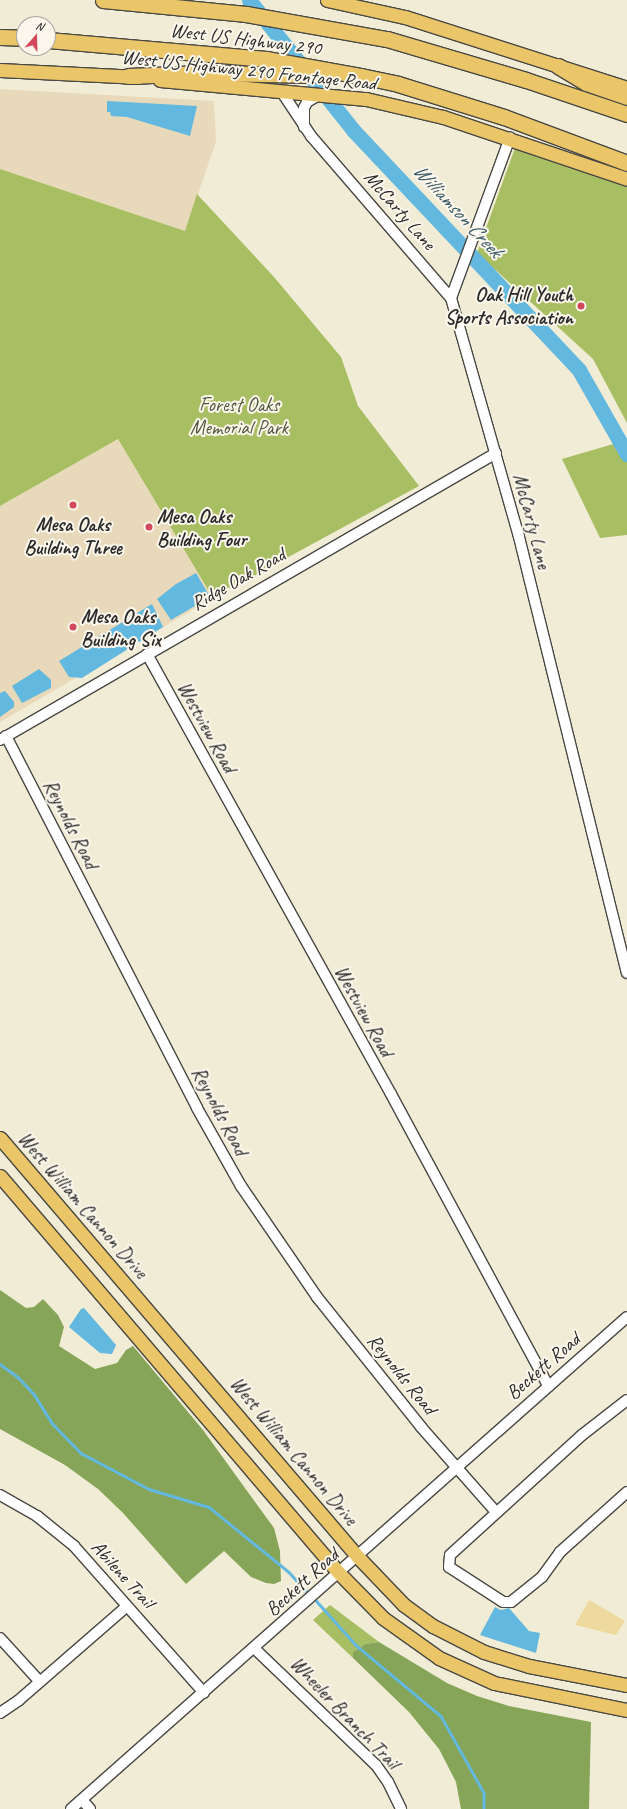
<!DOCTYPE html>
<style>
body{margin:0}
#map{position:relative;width:627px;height:1809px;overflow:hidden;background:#f1ecd5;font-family:Caveat,sans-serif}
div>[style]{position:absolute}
.built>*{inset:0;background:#e8d9ba}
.green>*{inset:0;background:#a8be63}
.forest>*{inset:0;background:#86a559}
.sand>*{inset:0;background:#eeda9e}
.water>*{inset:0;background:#62b8df}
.stream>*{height:2.5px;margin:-1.25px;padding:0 1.25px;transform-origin:1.25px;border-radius:1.25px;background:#62b8df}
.river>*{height:15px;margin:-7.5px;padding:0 7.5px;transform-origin:7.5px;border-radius:7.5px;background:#62b8df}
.roads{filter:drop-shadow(1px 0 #494844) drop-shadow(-1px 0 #494844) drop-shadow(0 1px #494844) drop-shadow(0 -1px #494844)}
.minor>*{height:10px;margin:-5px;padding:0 5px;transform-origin:5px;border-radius:5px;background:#fff}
.major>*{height:13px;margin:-6.5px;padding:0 6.5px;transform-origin:6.5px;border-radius:6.5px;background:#eac669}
.highway>*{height:15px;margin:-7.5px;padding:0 7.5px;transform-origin:7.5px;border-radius:7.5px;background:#eac669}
.dots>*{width:11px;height:11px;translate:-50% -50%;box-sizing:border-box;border:2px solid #fbf7ec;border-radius:50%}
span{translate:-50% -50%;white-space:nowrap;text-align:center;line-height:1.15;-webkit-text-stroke:4px #fbf7ec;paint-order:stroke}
.street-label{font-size:20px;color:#2b2b2b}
.poi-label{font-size:20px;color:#2b2b2b;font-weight:700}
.right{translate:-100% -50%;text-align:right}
.left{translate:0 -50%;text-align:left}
.park-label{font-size:20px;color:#50573c}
.water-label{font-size:21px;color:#3e5c6a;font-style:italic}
.north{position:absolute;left:16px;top:16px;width:40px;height:40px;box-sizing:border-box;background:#fbf7ec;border:1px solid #a8a59f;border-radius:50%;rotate:20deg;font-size:11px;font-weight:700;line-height:16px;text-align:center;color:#2b2b2b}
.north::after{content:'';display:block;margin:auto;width:14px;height:18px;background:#d1495b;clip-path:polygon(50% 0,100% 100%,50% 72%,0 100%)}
</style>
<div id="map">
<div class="built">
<i style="clip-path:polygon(0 89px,214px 101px,216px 142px,185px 231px,0 169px)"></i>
<i style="clip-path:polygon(118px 439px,213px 598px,0 722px,0 506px)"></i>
</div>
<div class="green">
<i style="clip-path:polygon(515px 148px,627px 187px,627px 423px,593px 359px,477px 253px)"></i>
<i style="clip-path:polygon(0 169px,185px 231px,197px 194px,274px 277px,341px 357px,358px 406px,419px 486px,213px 598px,118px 439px,0 506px)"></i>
<i style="clip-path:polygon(627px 440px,627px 535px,600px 538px,562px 459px)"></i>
<i style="clip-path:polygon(330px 1605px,379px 1642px,365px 1644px,353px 1652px,353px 1658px,313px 1620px)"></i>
</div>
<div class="forest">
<i style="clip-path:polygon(0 1290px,26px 1308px,34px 1307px,43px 1299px,58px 1315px,64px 1327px,59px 1346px,95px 1369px,117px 1363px,126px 1350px,133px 1346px,203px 1430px,274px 1528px,280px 1551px,281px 1581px,274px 1584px,266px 1583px,251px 1577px,224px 1551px,186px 1584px,123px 1513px,98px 1489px,65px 1465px,0 1429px)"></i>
<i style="clip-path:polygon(379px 1642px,447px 1683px,477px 1696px,509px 1706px,591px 1722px,589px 1809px,461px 1809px,456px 1782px,439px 1749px,409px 1712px,353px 1658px,353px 1652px,365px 1644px)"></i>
</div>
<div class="sand">
<i style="clip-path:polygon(589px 1600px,625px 1621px,616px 1635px,575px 1625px)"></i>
</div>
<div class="water">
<i style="clip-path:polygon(107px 101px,197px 106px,190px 136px,127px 117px,111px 116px,110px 112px,107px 112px)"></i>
<i style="clip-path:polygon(196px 573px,210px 597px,171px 620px,157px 599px,176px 584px)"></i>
<i style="clip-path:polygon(152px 604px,163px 627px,82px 678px,69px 677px,59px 661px)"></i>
<i style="clip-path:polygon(39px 669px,51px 680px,51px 688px,22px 703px,12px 686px)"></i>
<i style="clip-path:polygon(5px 691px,14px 702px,14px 707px,0 717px,0 693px)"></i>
<i style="clip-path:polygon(84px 1308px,116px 1345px,112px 1354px,100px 1353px,69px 1327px,81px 1309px)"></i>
<i style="clip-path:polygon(495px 1607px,501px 1610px,509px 1608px,529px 1631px,540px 1633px,536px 1653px,480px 1635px)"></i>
</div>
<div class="stream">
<i style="left:0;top:1364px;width:22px;rotate:36deg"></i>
<i style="left:18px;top:1377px;width:23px;rotate:47deg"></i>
<i style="left:34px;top:1394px;width:34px;rotate:58deg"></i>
<i style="left:52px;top:1423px;width:42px;rotate:46deg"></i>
<i style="left:81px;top:1453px;width:77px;rotate:27.9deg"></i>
<i style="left:149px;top:1489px;width:63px;rotate:16.7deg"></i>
<i style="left:209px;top:1507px;width:103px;rotate:39.1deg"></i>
<i style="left:289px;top:1572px;width:30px;rotate:48deg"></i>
<i style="left:313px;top:1597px;width:66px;rotate:48.1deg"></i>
<i style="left:357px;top:1646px;width:109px;rotate:39.8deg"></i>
<i style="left:441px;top:1716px;width:88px;rotate:60.8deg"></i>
<i style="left:484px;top:1793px;width:16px;rotate:90deg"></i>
</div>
<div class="river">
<i style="left:249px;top:0;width:166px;rotate:51.3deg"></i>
<i style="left:353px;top:130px;width:330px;rotate:46.7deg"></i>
<i style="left:579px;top:370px;width:97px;rotate:60.3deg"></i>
</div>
<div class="roads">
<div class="minor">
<i style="left:281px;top:91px;width:54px;rotate:56.3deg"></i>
<i style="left:311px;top:136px;width:214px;rotate:49.2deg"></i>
<i style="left:451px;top:298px;width:248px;rotate:74.1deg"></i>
<i style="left:519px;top:537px;width:449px;rotate:76.1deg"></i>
<i style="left:304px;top:127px;width:19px;rotate:-90deg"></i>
<i style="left:304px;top:108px;width:7px;rotate:-63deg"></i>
<i style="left:307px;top:102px;width:16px;rotate:-30deg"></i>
<i style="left:451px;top:298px;width:171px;rotate:-69.8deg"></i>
<i style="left:147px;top:654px;width:503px;rotate:60.99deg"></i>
<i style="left:391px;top:1094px;width:332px;rotate:61.7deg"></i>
<i style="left:6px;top:736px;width:418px;rotate:62.8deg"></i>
<i style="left:197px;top:1108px;width:90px;rotate:60.6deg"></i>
<i style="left:241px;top:1186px;width:135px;rotate:55.6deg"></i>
<i style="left:317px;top:1297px;width:166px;rotate:51.3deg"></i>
<i style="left:421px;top:1427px;width:113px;rotate:48.6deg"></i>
<i style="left:0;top:740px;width:573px;rotate:-30.05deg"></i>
<i style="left:627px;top:1400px;width:57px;rotate:142.1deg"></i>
<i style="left:582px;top:1435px;width:178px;rotate:137.7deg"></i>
<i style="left:450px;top:1555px;width:12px;rotate:95deg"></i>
<i style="left:449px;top:1567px;width:64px;rotate:32.9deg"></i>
<i style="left:503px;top:1602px;width:8px"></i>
<i style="left:511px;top:1602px;width:40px;rotate:-39deg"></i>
<i style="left:542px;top:1577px;width:31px;rotate:-54deg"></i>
<i style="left:560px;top:1552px;width:90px;rotate:-41.8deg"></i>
<i style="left:0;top:1495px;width:43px;rotate:29.6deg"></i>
<i style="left:37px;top:1516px;width:48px;rotate:39deg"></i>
<i style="left:74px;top:1546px;width:196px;rotate:48.5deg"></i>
<i style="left:0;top:1638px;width:59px;rotate:47.7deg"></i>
<i style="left:255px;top:1649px;width:168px;rotate:43.8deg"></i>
<i style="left:376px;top:1765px;width:21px;rotate:55deg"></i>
<i style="left:388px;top:1782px;width:30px;rotate:64deg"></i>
<i style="left:0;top:1713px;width:23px;rotate:-34deg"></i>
<i style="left:19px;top:1700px;width:143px;rotate:-41deg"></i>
<i style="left:82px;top:1800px;width:12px;rotate:48deg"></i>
<i style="left:71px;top:1809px;width:742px;rotate:-41.51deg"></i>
</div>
<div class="major">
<i style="left:327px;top:0;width:80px;rotate:12.3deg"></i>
<i style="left:405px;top:17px;width:233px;rotate:17.7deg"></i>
<i style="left:0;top:70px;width:139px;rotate:2.9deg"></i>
<i style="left:160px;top:80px;width:207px;rotate:5.3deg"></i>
<i style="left:366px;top:99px;width:79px;rotate:13.2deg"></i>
<i style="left:443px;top:117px;width:194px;rotate:18.6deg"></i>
<i style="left:0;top:1138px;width:551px;rotate:49.49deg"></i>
<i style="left:358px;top:1557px;width:66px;rotate:46.2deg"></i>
<i style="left:404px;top:1605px;width:36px;rotate:36deg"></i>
<i style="left:433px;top:1626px;width:57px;rotate:27deg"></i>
<i style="left:484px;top:1652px;width:47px;rotate:17.3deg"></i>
<i style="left:529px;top:1666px;width:100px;rotate:11deg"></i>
<i style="left:0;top:1176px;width:522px;rotate:49.51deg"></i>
<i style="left:339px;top:1573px;width:63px;rotate:45.6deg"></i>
<i style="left:383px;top:1618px;width:69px;rotate:35.5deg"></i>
<i style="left:439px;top:1658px;width:60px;rotate:24.4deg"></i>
<i style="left:494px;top:1683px;width:136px;rotate:11.5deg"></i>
</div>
<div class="highway">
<i style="left:103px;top:0;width:144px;rotate:5.6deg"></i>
<i style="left:246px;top:14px;width:143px;rotate:10.1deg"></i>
<i style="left:387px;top:39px;width:145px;rotate:16.4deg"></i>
<i style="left:526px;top:80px;width:107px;rotate:18.6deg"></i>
<i style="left:0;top:37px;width:24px;rotate:2deg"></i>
<i style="left:48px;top:40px;width:219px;rotate:5deg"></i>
<i style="left:266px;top:59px;width:97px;rotate:10.1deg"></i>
<i style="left:361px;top:76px;width:38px;rotate:12deg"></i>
<i style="left:398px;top:84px;width:111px;rotate:17.3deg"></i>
<i style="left:504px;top:117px;width:131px;rotate:20.5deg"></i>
<i style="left:558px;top:66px;width:33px;rotate:31deg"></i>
<i style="left:586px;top:83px;width:43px;rotate:18.9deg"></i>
<i style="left:128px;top:76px;width:76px;rotate:-2.3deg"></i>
<i style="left:204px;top:73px;width:115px;rotate:1deg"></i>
</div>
</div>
<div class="dots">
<i style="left:581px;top:306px;background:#d1495b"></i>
<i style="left:73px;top:505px;background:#d1495b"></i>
<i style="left:149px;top:527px;background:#d1495b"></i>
<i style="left:73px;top:627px;background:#d1495b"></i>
</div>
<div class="street-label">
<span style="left:246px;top:39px;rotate:7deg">West US Highway 290</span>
<span style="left:249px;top:70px;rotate:6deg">West US Highway 290 Frontage Road</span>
<span style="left:400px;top:210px;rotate:49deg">McCarty Lane</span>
<span style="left:532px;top:521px;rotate:75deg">McCarty Lane</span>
<span style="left:238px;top:579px;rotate:-30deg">Ridge Oak Road</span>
<span style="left:207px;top:727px;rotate:61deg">Westview Road</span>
<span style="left:71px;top:824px;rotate:63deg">Reynolds Road</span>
<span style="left:364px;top:1011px;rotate:61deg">Westview Road</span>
<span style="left:220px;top:1111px;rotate:62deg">Reynolds Road</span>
<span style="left:83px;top:1205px;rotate:49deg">West William Cannon Drive</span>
<span style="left:543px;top:1366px;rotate:-41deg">Beckett Road</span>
<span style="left:402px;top:1374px;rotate:51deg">Reynolds Road</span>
<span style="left:294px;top:1451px;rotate:50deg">West William Cannon Drive</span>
<span style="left:123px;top:1574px;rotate:48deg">Abilene Trail</span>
<span style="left:302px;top:1582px;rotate:-42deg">Beckett Road</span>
<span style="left:345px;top:1713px;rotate:46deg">Wheeler Branch Trail</span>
</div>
<div class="poi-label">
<span class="right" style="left:573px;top:306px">Oak Hill Youth<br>Sports Association</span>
<span class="left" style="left:157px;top:528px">Mesa Oaks<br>Building Four</span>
<span style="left:73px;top:536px">Mesa Oaks<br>Building Three</span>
<span class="left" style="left:81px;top:628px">Mesa Oaks<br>Building Six</span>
</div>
<div class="park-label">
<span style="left:239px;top:416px">Forest Oaks<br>Memorial Park</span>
</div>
<div class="water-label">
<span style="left:458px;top:210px;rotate:47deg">Williamson Creek</span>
</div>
<div class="north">N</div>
</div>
